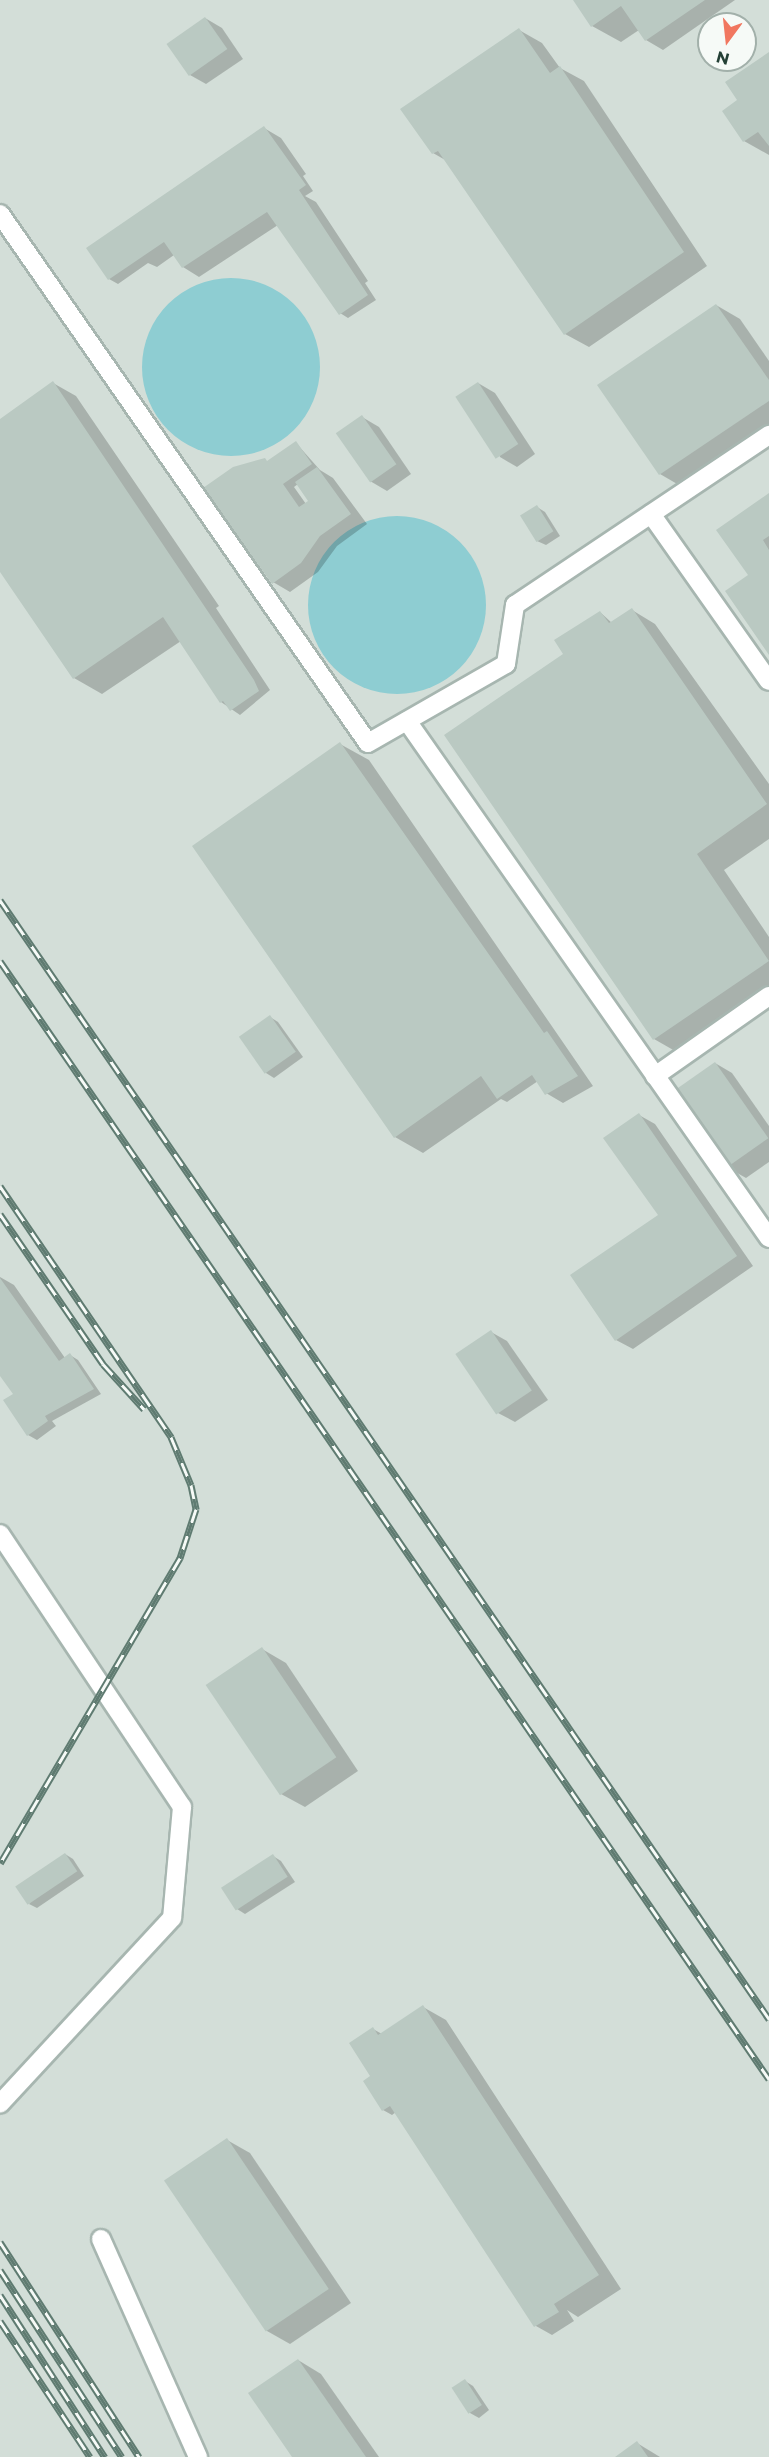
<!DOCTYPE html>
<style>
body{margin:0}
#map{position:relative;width:769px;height:2457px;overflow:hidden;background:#e5eee9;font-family:Montserrat,sans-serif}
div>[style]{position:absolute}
.built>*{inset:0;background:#d3ded8}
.water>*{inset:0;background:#8ecdd2}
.round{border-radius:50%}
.shadow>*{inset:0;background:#0003}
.building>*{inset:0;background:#bac9c2;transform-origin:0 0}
.roads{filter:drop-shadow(2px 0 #a7b6b0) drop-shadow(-2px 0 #a7b6b0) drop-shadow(0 2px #a7b6b0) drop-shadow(0 -2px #a7b6b0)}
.minor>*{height:18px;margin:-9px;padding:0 9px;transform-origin:9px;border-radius:9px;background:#fff}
.rail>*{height:7px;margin-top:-3.5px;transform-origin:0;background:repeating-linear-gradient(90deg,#f6faf7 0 14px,#5f7b71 0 28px);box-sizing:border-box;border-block:2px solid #5f7b71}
span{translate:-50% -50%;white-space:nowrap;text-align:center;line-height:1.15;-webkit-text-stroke:5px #f6faf7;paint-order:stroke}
.north{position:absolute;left:697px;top:12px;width:60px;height:60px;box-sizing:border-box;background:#f6faf7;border:2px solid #a2b0aa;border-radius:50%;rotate:195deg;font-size:16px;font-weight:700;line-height:24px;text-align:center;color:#244036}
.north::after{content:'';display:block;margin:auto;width:21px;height:27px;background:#f17760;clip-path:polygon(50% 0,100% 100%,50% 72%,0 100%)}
</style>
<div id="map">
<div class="built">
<i style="clip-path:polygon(evenodd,0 0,769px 0,769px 2457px,0 2457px,0 0,709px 24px,745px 24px,745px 60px,709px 60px,709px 24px)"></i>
</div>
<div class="water">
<i class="round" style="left:142px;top:278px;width:178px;height:178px"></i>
<i class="round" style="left:308px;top:516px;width:178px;height:178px"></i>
</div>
<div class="shadow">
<i style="clip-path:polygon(575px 0,735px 0,663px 50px,646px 40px,639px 30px,621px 42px,592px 26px)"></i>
<i style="clip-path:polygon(205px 18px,222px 28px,243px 59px,206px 84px,190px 75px)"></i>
<i style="clip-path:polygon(519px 30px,542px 43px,560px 68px,584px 81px,707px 266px,589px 347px,565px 334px,447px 161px,433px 153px)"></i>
<i style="clip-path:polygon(769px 53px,769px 155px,744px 141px,740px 100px)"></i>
<i style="clip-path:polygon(264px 128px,281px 138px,306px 174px,303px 176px,313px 191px,305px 196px,316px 202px,368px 281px,365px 283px,376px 300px,348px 318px,340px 313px,278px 225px,199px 277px,183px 267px,174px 255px,157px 267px,148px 263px,118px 284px,109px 279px,88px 249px)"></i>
<i style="clip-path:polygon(716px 305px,740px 319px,769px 361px,769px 430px,684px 488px,660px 474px,599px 386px)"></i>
<i style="clip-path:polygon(53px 383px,76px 396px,219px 606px,216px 608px,270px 690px,240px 715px,221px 702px,181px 641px,102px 694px,74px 678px,0 569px,0 421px)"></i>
<i style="clip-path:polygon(478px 383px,495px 393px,535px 454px,517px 467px,500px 457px)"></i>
<i style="clip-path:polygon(362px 417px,379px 427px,411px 474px,387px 491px,370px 481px)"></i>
<i style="clip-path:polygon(evenodd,296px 443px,320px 470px,333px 478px,367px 524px,337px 546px,318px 572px,290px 592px,273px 582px,269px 462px,296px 443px,298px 484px,310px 501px,306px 504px,294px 487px,298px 484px)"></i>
<i style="clip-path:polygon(769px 495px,769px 652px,750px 575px)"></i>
<i style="clip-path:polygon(537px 507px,545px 512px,560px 536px,546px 545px,537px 541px)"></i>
<i style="clip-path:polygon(632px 610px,655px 624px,769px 784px,769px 839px,724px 870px,769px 937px,769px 996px,682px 1055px,654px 1039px,565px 654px,601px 613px,612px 623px)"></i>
<i style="clip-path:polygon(340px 744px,369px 760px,593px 1086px,563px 1103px,546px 1093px,538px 1081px,507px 1102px,501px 1099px,423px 1153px,395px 1137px)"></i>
<i style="clip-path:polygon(270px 1017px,278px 1022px,303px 1057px,274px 1078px,266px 1073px)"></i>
<i style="clip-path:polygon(715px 1063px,732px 1073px,769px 1126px,769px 1162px,746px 1178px,730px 1169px)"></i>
<i style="clip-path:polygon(639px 1115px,655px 1124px,753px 1266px,633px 1349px,616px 1340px,660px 1216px)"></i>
<i style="clip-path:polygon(0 1277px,14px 1285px,65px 1358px,70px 1355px,78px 1360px,101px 1394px,52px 1421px,56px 1426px,37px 1440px,28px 1435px,14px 1394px,0 1373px)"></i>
<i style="clip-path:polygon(491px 1332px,507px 1341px,548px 1400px,515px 1422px,498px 1413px)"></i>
<i style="clip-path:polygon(262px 1649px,286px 1663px,358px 1771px,305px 1807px,281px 1794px)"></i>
<i style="clip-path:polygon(65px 1854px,73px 1859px,84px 1876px,37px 1908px,29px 1904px)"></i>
<i style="clip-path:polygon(273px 1856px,281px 1861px,295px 1882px,245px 1914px,237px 1909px)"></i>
<i style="clip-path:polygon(423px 2007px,446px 2020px,621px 2289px,578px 2317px,567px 2310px,574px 2321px,552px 2335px,536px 2326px,396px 2112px,392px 2115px,383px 2110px,370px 2078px,373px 2029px,382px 2034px)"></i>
<i style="clip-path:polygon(227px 2140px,250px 2153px,351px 2303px,290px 2344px,267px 2331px)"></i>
<i style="clip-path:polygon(298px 2360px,321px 2374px,379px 2457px,294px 2457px)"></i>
<i style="clip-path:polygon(465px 2381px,473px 2386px,489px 2410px,479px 2418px,470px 2413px)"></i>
<i style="clip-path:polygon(637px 2443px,660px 2457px,617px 2457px)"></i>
</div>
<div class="building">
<i style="clip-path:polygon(573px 0,705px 0,645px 41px,621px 6px,591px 27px)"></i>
<i style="left:205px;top:17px;width:39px;height:47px;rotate:55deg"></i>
<i style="clip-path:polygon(519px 28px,550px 73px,560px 66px,684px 252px,564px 335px,438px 151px,432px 154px,400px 109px)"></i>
<i style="clip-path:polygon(769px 52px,769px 146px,758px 132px,743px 142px,722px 111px,737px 100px,725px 82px)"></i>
<i style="clip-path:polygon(264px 126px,306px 185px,299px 190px,368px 295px,339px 315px,267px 212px,182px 268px,164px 242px,108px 280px,86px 248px)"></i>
<i style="clip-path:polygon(716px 304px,769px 380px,769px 401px,659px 475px,597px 385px)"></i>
<i style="clip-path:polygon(53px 381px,254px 680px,259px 691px,230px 711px,223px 701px,220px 703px,163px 617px,73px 679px,0 572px,0 419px)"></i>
<i style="left:478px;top:382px;width:74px;height:27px;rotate:57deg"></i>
<i style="left:362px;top:415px;width:60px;height:32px;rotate:55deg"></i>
<i style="clip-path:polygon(296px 441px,312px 464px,283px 484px,299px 507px,308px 501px,295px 482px,317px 467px,351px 514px,320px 536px,301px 563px,272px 584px,203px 488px,233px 467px,265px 458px,267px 461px)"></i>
<i style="clip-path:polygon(769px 493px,769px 536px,763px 540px,769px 550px,769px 655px,725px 591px,748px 575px,716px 530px)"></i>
<i style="left:537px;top:505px;width:31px;height:20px;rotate:58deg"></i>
<i style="clip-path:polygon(632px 608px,767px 804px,697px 854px,769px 961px,653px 1040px,444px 735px,563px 654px,554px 640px,600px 611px,609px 623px)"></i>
<i style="clip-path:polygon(340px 742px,544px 1033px,547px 1031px,578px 1076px,545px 1095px,532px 1075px,497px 1099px,481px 1076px,394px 1138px,192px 846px)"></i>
<i style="left:270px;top:1015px;width:45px;height:38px;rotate:55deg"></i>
<i style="left:715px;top:1062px;width:93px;height:47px;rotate:55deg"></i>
<i style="clip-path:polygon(639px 1113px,737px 1256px,615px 1341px,570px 1275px,658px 1215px,603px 1138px)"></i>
<i style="clip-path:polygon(0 1278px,59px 1361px,70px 1353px,94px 1389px,45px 1416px,48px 1421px,27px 1436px,3px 1400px,13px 1394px,0 1376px)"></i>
<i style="left:491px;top:1330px;width:73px;height:43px;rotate:56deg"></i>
<i style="left:262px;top:1647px;width:133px;height:68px;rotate:56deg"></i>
<i style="left:65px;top:1853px;width:22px;height:60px;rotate:56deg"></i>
<i style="left:273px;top:1854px;width:27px;height:62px;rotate:57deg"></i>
<i style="clip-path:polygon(423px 2005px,599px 2275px,554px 2304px,559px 2312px,534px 2327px,390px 2106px,382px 2111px,363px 2081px,370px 2076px,349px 2043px,373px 2027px,378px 2035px)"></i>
<i style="left:227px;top:2138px;width:182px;height:76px;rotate:56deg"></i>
<i style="clip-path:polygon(298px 2359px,366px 2457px,292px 2457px,248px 2393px)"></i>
<i style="left:465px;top:2379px;width:31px;height:16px;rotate:57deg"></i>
<i style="clip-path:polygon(637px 2441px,648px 2457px,615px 2457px)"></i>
</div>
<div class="roads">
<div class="minor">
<i style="left:0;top:214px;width:644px;rotate:55.18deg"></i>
<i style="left:368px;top:743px;width:159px;rotate:-29.8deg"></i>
<i style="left:506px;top:664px;width:60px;rotate:-81.3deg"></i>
<i style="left:515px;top:605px;width:306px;rotate:-33.8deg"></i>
<i style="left:651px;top:514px;width:204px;rotate:54.8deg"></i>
<i style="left:407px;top:721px;width:631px;rotate:55deg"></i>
<i style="left:655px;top:1076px;width:139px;rotate:-35.1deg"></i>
<i style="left:0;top:1534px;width:328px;rotate:56.3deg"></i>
<i style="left:182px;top:1807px;width:111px;rotate:95.1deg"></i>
<i style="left:172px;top:1918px;width:253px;rotate:132.8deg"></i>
<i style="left:101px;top:2239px;width:239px;rotate:66deg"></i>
</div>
</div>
<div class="rail">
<i style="left:0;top:900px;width:1358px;rotate:55.5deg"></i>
<i style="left:0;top:961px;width:1357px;rotate:55.48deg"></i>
<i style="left:0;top:1186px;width:304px;rotate:55.7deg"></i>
<i style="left:171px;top:1437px;width:52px;rotate:67.4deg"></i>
<i style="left:191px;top:1485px;width:25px;rotate:78deg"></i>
<i style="left:196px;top:1509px;width:52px;rotate:108.1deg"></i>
<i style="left:180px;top:1558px;width:354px;rotate:120.5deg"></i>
<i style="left:0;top:1214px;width:182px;rotate:55.5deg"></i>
<i style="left:103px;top:1364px;width:61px;rotate:47.7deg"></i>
<i style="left:0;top:2242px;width:256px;rotate:57.1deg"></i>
<i style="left:0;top:2270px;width:223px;rotate:56.9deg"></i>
<i style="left:0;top:2295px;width:193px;rotate:57.1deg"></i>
<i style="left:0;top:2321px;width:163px;rotate:56.5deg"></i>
</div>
<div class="north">N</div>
</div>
